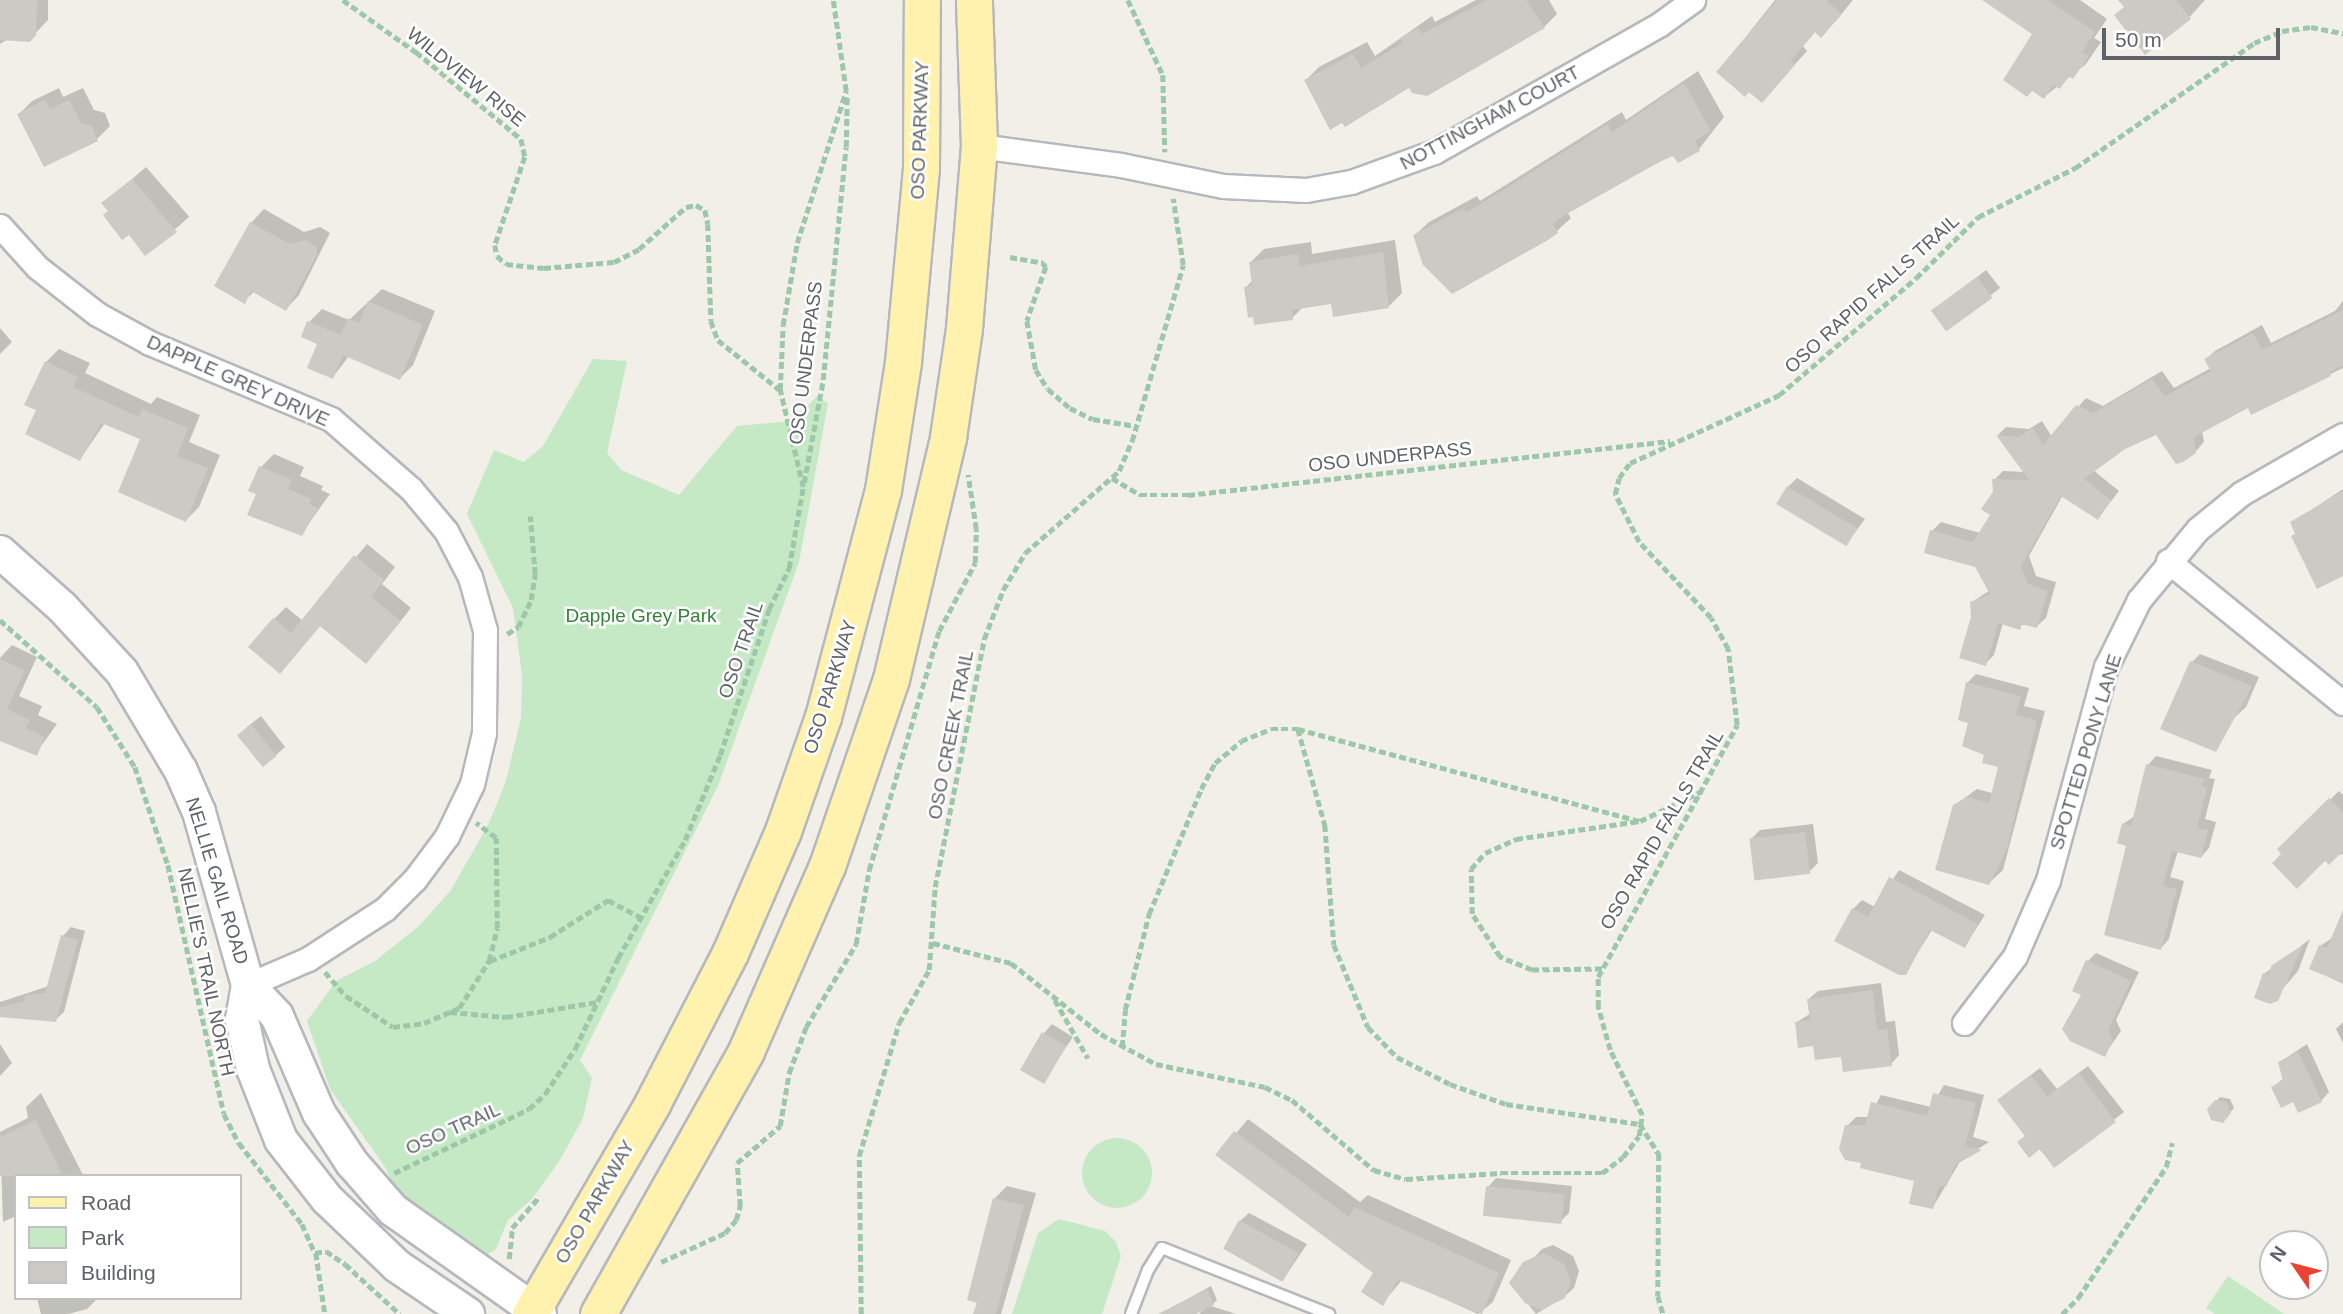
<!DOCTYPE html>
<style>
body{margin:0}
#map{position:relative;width:2343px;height:1314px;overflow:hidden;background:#f1efe8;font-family:Arial,sans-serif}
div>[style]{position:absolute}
.green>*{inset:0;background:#c5e8c5}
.round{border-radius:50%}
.shadow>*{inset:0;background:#0003;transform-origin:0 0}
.building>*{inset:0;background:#cccac5;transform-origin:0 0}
.path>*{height:4.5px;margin-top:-2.25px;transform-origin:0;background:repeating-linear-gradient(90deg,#9cc7a9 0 7px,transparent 0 10.5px)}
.roads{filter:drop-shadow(2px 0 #b5b8bc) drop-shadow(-2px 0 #b5b8bc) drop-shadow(0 2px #b5b8bc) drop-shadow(0 -2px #b5b8bc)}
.lane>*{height:10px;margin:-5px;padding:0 5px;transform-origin:5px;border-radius:5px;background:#fff}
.street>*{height:23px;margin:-11.5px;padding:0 11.5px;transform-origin:11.5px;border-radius:11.5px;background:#fff}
.secondary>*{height:32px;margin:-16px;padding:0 16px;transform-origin:16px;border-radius:16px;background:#fff}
.primary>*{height:35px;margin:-17.5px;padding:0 17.5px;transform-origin:17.5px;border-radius:17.5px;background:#fff2af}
span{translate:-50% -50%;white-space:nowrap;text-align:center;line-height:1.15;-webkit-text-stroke:5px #fff;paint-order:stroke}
.street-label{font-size:19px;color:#5f6368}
.park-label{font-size:19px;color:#348238}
.legend{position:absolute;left:14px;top:1174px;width:228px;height:126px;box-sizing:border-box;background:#fff;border:2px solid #bfc1c3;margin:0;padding:9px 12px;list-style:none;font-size:21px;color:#5f6368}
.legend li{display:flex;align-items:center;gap:14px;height:35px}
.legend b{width:35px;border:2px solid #bfc1c3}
.north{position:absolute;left:2259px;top:1230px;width:70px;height:70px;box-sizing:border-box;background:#fff;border:2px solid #bfc1c3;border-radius:50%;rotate:305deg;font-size:19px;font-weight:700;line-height:28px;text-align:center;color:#5f6368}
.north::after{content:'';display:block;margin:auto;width:24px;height:32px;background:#ea4335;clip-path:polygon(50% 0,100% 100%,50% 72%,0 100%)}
.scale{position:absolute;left:2102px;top:28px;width:178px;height:32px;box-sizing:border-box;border:4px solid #5f6368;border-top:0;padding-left:9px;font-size:21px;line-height:24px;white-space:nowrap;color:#5f6368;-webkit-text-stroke:5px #fff;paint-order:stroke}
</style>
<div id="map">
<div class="green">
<i style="clip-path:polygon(593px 359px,627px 361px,607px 453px,621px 470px,679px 495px,737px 426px,793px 421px,817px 396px,828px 403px,799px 562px,718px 786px,580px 1060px,592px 1078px,583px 1118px,560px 1160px,532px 1199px,508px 1220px,496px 1249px,483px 1258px,411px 1206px,394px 1187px,385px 1167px,330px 1089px,307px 1021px,336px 981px,375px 961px,419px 926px,451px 890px,488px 825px,506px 781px,521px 718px,522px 675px,513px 608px,467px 514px,494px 450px,524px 462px,543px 446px)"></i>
<i class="round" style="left:1082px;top:1138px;width:70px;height:70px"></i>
<i style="clip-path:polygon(1059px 1219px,1105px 1231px,1116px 1242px,1121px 1256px,1102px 1314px,1012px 1314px,1038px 1233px)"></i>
<i style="clip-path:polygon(2228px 1276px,2284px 1314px,2215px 1314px,2206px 1308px)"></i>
</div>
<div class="shadow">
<i style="clip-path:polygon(0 0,48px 0,48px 20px,29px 40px,8px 39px,0 44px)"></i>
<i style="clip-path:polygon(1549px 0,1557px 14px,1544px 27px,1410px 85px,1306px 80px,1319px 67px,1367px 42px,1375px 56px,1432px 16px,1435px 22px,1476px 0)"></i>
<i style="clip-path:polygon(1775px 0,1853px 0,1835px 22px,1816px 31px,1803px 46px,1807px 51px,1762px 101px,1718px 72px)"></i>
<i style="clip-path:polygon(1985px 0,2080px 0,2107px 19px,2094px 38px,2101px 42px,2086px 64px,2044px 97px,2034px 34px)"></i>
<i style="clip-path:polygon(2132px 0,2205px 0,2187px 20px)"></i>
<i style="clip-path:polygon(1698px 71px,1724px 117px,1699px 149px,1674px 154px,1567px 212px,1571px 218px,1557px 231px,1484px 275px,1415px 235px,1429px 222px,1477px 196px,1480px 201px,1622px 112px,1626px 120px)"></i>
<i style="clip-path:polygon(59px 88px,63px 97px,83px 88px,94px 110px,105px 113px,110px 126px,97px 139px,19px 114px,32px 101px)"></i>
<i style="left:146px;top:167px;width:66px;height:55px;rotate:49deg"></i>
<i style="clip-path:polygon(264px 209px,304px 232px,320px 227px,330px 233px,299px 295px,286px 309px,255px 291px,244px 301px,216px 285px,251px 223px)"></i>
<i style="clip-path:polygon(1395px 240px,1402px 293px,1389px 306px,1333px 302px,1303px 307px,1292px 318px,1246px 287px,1253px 280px,1251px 262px,1264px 249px,1311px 242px,1312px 254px)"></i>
<i style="left:1986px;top:270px;width:23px;height:66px;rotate:52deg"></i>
<i style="clip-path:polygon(382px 289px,435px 311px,413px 365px,400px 378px,349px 356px,333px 377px,309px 322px,322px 309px,349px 320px)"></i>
<i style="clip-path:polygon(2343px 301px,2343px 368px,2252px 412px,2249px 406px,2202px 431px,2204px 442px,2195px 452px,2156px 433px,2124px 448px,2093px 470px,2119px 491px,2098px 518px,2063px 495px,2029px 556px,2036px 576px,2056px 582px,2046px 618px,2037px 626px,2003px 623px,1994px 655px,1985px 664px,1972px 602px,1990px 590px,1976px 566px,1932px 531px,1941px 522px,1980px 533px,1992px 514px,1994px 480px,2003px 471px,2025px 472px,1998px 435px,2006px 427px,2029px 429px,2042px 421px,2052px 437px,2086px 398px,2103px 406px,2162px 371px,2174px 388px,2211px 368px,2206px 359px,2215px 351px,2262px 325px,2271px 343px,2335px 311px)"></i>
<i style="clip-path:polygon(0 328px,12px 342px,0 354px)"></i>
<i style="clip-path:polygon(59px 349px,90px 363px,85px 373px,151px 404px,157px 397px,200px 415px,189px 442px,220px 455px,199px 507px,186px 520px,142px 438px,105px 423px,80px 459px,38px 410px,46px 362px)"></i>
<i style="clip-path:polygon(274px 454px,304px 467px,300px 476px,323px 486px,321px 490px,330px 494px,301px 534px,258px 494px,261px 467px)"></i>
<i style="clip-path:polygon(1797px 478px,1865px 519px,1847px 543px,1788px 487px)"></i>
<i style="clip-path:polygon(2343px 489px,2343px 573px,2292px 523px)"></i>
<i style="clip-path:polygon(367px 544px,395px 567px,382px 584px,411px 608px,378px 649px,321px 625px,292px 659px,274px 619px,286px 607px,303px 621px)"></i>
<i style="clip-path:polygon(12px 645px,37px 657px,19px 696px,42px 706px,38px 715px,57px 724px,36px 753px,0 739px,0 658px)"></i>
<i style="clip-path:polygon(2200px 654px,2259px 677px,2246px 707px,2234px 718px,2216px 750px,2192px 662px)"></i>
<i style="clip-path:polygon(1976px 674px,2029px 688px,2024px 706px,2045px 711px,2003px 870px,1989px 883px,1955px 805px,1977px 789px,1992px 793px,2001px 766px,1986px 754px,1970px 722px,1967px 683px)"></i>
<i style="clip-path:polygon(261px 716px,285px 747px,276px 755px,247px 727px)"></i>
<i style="clip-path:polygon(2156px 756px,2212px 770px,2209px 778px,2215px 779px,2205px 819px,2216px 822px,2209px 848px,2201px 857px,2178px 851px,2170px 877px,2184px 881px,2169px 939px,2161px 948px,2123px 824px,2135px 816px,2148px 765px)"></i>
<i style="clip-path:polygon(2339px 791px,2343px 795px,2343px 854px,2325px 858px,2284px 854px,2279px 849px)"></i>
<i style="clip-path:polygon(1813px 824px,1818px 863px,1809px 872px,1751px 839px,1760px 830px)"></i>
<i style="clip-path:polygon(1899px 870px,1985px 915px,1965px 946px,1932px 930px,1905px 973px,1853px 909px,1862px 900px,1875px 907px)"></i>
<i style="clip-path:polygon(71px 927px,85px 931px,64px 1012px,55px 1020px,0 1016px,0 1002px,49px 986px,63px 936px)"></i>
<i style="clip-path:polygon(2343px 931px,2343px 984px,2311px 968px,2320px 946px)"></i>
<i style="clip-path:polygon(2310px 939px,2298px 971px,2279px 993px,2264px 974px)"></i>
<i style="clip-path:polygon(2096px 953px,2139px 972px,2116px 1020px,2121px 1031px,2105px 1054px,2083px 994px,2088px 961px)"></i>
<i style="clip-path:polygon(1881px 983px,1886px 1022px,1895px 1021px,1899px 1055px,1891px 1064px,1815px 1044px,1797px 1022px,1811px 1013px,1809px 999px,1818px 991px)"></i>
<i style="clip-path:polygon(2343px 1022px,2343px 1043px,2336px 1029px)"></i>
<i style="clip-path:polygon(1052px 1024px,1073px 1037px,1043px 1081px,1044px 1033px)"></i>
<i style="clip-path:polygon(0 1044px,12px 1063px,0 1076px)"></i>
<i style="clip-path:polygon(2307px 1044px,2329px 1092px,2321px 1101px,2293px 1100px,2273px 1087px,2284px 1078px,2280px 1062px)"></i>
<i style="clip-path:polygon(2088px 1066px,2124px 1112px,2055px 1166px,2026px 1135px,2008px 1092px,2040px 1068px,2057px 1089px)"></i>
<i style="clip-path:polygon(1944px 1085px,1984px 1095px,1973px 1137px,1989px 1142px,1961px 1160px,1933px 1207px,1916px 1179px,1863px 1162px,1847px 1126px,1856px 1117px,1869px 1117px,1881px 1095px,1931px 1107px)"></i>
<i style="clip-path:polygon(41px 1093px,83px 1175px,16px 1176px,16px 1216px,3px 1222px,0 1132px,28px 1118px,26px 1107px)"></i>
<i style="clip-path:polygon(2220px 1097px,2230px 1099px,2234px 1108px,2222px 1121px,2209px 1109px)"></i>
<i style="clip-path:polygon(1248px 1119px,1360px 1202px,1368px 1195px,1511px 1260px,1493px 1302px,1478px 1314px,1402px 1280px,1382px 1304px,1375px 1273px,1218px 1155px)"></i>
<i style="clip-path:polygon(1496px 1178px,1572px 1186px,1569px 1213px,1560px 1222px,1488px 1187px)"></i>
<i style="clip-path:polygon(1007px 1186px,1036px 1193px,1001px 1314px,975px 1314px,995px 1198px)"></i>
<i style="clip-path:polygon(1249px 1213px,1307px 1244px,1283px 1280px,1240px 1221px)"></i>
<i style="clip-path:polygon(1553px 1245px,1573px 1256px,1579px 1271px,1574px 1288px,1564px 1297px,1536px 1314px,1511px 1283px,1542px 1249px)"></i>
<i style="clip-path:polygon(1211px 1286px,1217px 1300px,1211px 1306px,1236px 1314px,1199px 1314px,1204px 1309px,1193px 1314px,1160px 1314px)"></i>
<i style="clip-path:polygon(37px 1298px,98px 1298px,87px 1309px,68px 1314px,41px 1314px)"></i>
</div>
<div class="building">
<i style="clip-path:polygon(0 0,37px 0,36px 35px,30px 42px,0 40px)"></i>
<i style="clip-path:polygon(1487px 0,1526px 0,1545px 28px,1427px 96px,1412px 93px,1409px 88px,1345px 127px,1342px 123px,1330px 130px,1304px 80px,1353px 54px,1361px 68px,1403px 43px,1400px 38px,1418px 28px,1422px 34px)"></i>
<i style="clip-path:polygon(1777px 0,1826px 0,1842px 14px,1821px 38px,1815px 32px,1791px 61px,1795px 65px,1762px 103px,1749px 92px,1745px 97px,1716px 72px)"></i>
<i style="clip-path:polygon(1982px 0,2048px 0,2095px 32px,2082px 52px,2089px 56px,2073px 79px,2069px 76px,2060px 89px,2053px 85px,2044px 99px,2032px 91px,2027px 97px,2003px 80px,2032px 34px)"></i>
<i style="clip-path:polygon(2118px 0,2176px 0,2191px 19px,2145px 55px,2114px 15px,2124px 7px)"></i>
<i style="clip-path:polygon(1684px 83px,1711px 131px,1695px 141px,1700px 151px,1678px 163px,1673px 156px,1661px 161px,1565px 215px,1553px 224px,1558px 233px,1548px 240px,1452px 294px,1423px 265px,1413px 235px,1464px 208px,1466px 213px,1608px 124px,1612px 132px)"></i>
<i style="clip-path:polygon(45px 100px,50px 109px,69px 100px,81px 123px,92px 126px,98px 141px,44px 167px,17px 114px)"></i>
<i style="clip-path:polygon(132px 179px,177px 232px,145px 256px,129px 235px,122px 240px,103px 215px,108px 211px,101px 203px)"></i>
<i style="clip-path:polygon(250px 222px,290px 244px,306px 240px,317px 247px,317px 255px,286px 311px,251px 291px,245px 304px,214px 286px)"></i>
<i style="clip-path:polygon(1383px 252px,1389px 308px,1333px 317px,1331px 304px,1292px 310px,1293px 320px,1254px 325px,1253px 317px,1248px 318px,1244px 287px,1252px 285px,1249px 262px,1298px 254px,1299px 266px)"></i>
<i style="left:1977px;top:277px;width:26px;height:57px;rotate:54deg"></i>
<i style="clip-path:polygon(368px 301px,423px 325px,400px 380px,343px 355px,333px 379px,307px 368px,317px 344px,301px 337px,307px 321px,341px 335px,348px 318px,359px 323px)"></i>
<i style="clip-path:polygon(2343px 310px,2343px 365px,2330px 372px,2331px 376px,2251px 415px,2248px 408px,2194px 437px,2196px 453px,2183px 462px,2176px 464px,2156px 435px,2125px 449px,2084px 479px,2111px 500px,2098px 520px,2061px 496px,2021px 566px,2028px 584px,2048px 591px,2037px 628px,2022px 624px,2020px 630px,1998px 623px,1986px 666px,1959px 658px,1971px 617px,1970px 602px,1990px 594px,1975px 567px,1924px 553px,1930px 530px,1973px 542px,1990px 515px,1981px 509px,1993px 492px,1992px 479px,2029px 480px,1996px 435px,2018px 437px,2033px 428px,2043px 445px,2076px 405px,2093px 413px,2152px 379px,2165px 396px,2211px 371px,2204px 359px,2253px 333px,2262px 350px)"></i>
<i style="clip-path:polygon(45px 361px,78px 377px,73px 387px,139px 417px,142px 409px,188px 428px,177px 456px,208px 468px,186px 522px,118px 492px,140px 439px,101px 423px,80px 461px,25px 434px,36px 410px,24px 405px)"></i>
<i style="clip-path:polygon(259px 466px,292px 480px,288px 489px,311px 499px,309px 504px,318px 508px,302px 536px,247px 515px,256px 494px,248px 491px)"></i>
<i style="left:1787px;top:486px;width:82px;height:21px;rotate:31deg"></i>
<i style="clip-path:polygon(2343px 491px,2343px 576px,2317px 589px,2291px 536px,2295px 534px,2290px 522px)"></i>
<i style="clip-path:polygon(354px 555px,384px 580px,371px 597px,401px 621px,366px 664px,320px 626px,280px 674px,248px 647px,273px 618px,291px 633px)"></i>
<i style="clip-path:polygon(0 659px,25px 671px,7px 709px,30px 720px,26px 728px,45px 737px,37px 756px,0 741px)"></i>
<i style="clip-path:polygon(2190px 661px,2252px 686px,2216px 752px,2160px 729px)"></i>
<i style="clip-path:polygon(1966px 682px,2021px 696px,2016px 715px,2037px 720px,2007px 849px,1989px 885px,1935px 870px,1953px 805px,1967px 797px,1989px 803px,1998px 767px,1982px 763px,1984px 755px,1962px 746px,1968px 723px,1958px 720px)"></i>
<i style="left:251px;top:724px;width:41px;height:18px;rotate:51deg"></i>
<i style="clip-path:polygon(2146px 764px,2205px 779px,2202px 786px,2207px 787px,2197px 828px,2208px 830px,2201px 858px,2172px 851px,2163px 886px,2177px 889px,2161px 950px,2104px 935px,2126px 846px,2117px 843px,2122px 823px,2131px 826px)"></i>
<i style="clip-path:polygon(2329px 798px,2343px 812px,2343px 851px,2329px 865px,2325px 861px,2297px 889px,2272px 863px,2281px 854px,2277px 849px)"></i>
<i style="left:1805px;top:832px;width:42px;height:56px;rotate:83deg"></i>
<i style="clip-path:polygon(1889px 877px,1978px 924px,1965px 948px,1930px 930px,1906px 975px,1899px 975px,1834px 941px,1852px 908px,1868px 917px)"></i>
<i style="clip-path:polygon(2343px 910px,2343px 983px,2309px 969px,2319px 945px,2327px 948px)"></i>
<i style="clip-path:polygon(61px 935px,78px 940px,56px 1022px,0 1017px,0 1007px,25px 1001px,25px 995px,45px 993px)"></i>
<i style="clip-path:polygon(2303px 945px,2278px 1001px,2270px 1004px,2254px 998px,2263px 973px,2268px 975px,2272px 965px)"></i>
<i style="clip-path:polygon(2086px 960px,2131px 981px,2108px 1030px,2113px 1040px,2105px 1057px,2070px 1041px,2062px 1029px,2081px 995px,2072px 991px)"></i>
<i style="clip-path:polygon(1873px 990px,1877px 1030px,1887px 1029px,1892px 1066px,1843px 1072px,1841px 1057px,1815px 1060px,1813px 1046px,1798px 1048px,1795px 1022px,1810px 1020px,1807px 999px)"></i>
<i style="left:1042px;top:1032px;width:28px;height:44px;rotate:30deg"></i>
<i style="clip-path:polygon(2298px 1052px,2322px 1102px,2298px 1113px,2293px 1102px,2281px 1108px,2271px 1087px,2283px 1081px,2278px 1062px)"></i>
<i style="clip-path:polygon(2079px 1073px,2116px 1122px,2054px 1168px,2040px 1149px,2029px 1158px,2017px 1142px,2025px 1136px,1997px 1100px,2031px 1075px,2047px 1097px)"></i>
<i style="clip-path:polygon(1933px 1093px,1976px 1103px,1965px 1146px,1982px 1150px,1955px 1165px,1946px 1187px,1939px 1186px,1933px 1209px,1909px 1204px,1914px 1181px,1860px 1168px,1861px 1163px,1845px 1160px,1839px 1149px,1845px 1125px,1865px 1125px,1871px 1102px,1927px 1116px)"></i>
<i style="clip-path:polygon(2215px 1100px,2227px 1102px,2231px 1113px,2223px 1123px,2211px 1120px,2207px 1109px)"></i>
<i style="clip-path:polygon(35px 1120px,63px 1176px,0 1176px,0 1137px)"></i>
<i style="clip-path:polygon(1234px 1131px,1349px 1217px,1354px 1207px,1499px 1273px,1482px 1314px,1398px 1280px,1383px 1306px,1361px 1292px,1373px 1273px,1215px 1155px)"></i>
<i style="left:1486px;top:1186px;width:79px;height:30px;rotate:6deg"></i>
<i style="clip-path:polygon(993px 1198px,1024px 1205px,996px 1314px,973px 1314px,977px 1303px,967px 1300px)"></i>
<i style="left:1239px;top:1220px;width:68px;height:33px;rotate:29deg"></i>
<i style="clip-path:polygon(1544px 1253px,1564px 1264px,1571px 1281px,1565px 1298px,1541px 1310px,1525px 1303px,1509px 1283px,1523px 1262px)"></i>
<i style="clip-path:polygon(1207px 1289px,1214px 1305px,1196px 1314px,1158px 1314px)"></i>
</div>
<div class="path">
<i style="left:343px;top:0;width:90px;rotate:35.5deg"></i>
<i style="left:416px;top:52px;width:136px;rotate:39.6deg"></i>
<i style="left:521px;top:139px;width:18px;rotate:77deg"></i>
<i style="left:525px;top:157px;width:93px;rotate:108.8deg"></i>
<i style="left:495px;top:245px;width:11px;rotate:80deg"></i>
<i style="left:497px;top:256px;width:12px;rotate:42deg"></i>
<i style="left:506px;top:264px;width:38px;rotate:6deg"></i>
<i style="left:544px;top:268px;width:70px;rotate:-4.9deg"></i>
<i style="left:614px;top:262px;width:28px;rotate:-27deg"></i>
<i style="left:639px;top:249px;width:63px;rotate:-41.8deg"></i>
<i style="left:686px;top:207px;width:10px;rotate:-11deg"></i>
<i style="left:696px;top:205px;width:10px;rotate:29deg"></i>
<i style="left:705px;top:210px;width:14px;rotate:78deg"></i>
<i style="left:708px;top:224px;width:97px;rotate:88.2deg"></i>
<i style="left:711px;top:321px;width:20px;rotate:70deg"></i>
<i style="left:718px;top:340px;width:80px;rotate:38.9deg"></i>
<i style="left:1128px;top:0;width:83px;rotate:65deg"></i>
<i style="left:1163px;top:75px;width:77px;rotate:88.5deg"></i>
<i style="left:1010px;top:257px;width:34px;rotate:10deg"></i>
<i style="left:1043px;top:263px;width:5px;rotate:53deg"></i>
<i style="left:1046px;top:267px;width:57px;rotate:109.4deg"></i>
<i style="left:1027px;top:321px;width:50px;rotate:79.6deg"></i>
<i style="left:1036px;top:370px;width:22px;rotate:58deg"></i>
<i style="left:1048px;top:389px;width:29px;rotate:41deg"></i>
<i style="left:1070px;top:408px;width:25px;rotate:26deg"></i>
<i style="left:1093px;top:419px;width:44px;rotate:9.2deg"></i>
<i style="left:1112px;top:478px;width:33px;rotate:31deg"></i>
<i style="left:1140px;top:495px;width:48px"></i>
<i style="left:1188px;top:495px;width:485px;rotate:-6.4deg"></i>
<i style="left:804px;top:483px;width:105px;rotate:-79.5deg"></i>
<i style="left:823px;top:380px;width:234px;rotate:-84.4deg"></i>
<i style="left:846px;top:147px;width:51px;rotate:-88.9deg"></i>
<i style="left:0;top:620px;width:130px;rotate:41.9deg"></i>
<i style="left:97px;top:707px;width:71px;rotate:57.7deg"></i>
<i style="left:135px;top:767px;width:103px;rotate:71.4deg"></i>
<i style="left:168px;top:865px;width:255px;rotate:77.3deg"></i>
<i style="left:224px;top:1114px;width:33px;rotate:63deg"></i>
<i style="left:239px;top:1143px;width:103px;rotate:52.1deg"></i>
<i style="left:302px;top:1224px;width:32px;rotate:66deg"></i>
<i style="left:315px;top:1253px;width:11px;rotate:-10deg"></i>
<i style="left:326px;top:1251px;width:23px;rotate:34deg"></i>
<i style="left:345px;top:1264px;width:74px;rotate:42.3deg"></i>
<i style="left:507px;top:634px;width:13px;rotate:-32deg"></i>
<i style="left:518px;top:627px;width:30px;rotate:-64deg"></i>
<i style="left:531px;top:600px;width:26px;rotate:-81deg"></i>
<i style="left:535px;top:574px;width:58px;rotate:-94.9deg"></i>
<i style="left:1298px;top:729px;width:100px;rotate:74.3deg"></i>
<i style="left:1325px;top:825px;width:120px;rotate:85.7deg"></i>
<i style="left:1334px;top:945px;width:89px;rotate:67.5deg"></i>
<i style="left:1368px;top:1027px;width:42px;rotate:46deg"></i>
<i style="left:1397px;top:1057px;width:59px;rotate:27deg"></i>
<i style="left:1450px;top:1084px;width:59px;rotate:19.7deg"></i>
<i style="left:1506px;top:1104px;width:135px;rotate:8.5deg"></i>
<i style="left:1640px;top:1124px;width:36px;rotate:58deg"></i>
<i style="left:1659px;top:1154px;width:142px;rotate:90.4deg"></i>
<i style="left:1658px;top:1296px;width:19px;rotate:74deg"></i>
<i style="left:933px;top:943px;width:81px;rotate:14.4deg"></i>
<i style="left:1011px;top:963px;width:115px;rotate:38.3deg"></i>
<i style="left:1101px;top:1034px;width:63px;rotate:28.6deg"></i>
<i style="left:1156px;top:1064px;width:111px;rotate:11.9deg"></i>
<i style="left:1265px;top:1087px;width:30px;rotate:26deg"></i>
<i style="left:1292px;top:1100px;width:108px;rotate:40.5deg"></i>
<i style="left:1374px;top:1170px;width:33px;rotate:16deg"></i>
<i style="left:1406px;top:1179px;width:95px;rotate:-3.6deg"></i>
<i style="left:1501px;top:1173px;width:101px"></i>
<i style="left:1602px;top:1173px;width:26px;rotate:-37deg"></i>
<i style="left:1623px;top:1157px;width:26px;rotate:-53deg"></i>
<i style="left:1639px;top:1136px;width:21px;rotate:-82deg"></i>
<i style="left:1642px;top:1115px;width:72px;rotate:-116.2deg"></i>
<i style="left:1610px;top:1050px;width:45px;rotate:-105.6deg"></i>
<i style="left:1598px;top:1007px;width:30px;rotate:-90deg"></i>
<i style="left:1598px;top:977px;width:288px;rotate:-61.1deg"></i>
<i style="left:1737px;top:725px;width:77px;rotate:-96.8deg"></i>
<i style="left:1728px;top:649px;width:35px;rotate:-119deg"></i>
<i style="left:1711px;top:618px;width:105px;rotate:-133.5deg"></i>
<i style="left:1639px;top:542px;width:54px;rotate:-116.6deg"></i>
<i style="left:1615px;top:494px;width:16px;rotate:-76deg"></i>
<i style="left:1619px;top:478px;width:19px;rotate:-54deg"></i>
<i style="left:1630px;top:463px;width:164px;rotate:-24.5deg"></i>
<i style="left:1779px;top:395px;width:180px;rotate:-40.5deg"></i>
<i style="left:1916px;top:278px;width:87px;rotate:-44.5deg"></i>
<i style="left:1978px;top:217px;width:109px;rotate:-26.8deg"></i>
<i style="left:2075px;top:168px;width:218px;rotate:-34.9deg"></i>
<i style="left:2254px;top:43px;width:30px;rotate:-23deg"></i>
<i style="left:2282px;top:31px;width:29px;rotate:-8deg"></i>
<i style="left:2311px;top:27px;width:33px;rotate:11deg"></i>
<i style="left:490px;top:961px;width:65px;rotate:-21.8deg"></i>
<i style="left:550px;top:937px;width:69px;rotate:-32.5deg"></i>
<i style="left:608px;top:900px;width:36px;rotate:28deg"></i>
<i style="left:1602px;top:969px;width:70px;rotate:179.2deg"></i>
<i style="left:1532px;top:970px;width:35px;rotate:-158deg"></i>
<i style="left:1500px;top:957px;width:51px;rotate:-123.1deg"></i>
<i style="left:1472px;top:914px;width:45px;rotate:-91.3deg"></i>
<i style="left:1471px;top:869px;width:21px;rotate:-49deg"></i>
<i style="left:1485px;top:853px;width:34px;rotate:-24deg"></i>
<i style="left:1516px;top:839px;width:125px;rotate:-8.3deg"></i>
<i style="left:1640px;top:821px;width:69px;rotate:-25.8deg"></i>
<i style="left:325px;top:972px;width:32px;rotate:49deg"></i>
<i style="left:346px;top:996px;width:56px;rotate:33.4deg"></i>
<i style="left:393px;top:1027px;width:31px;rotate:-7deg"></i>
<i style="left:424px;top:1023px;width:38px;rotate:-23deg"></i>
<i style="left:459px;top:1008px;width:56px;rotate:-57.4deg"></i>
<i style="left:489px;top:961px;width:34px;rotate:-76deg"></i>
<i style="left:497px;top:928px;width:90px;rotate:-90.6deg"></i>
<i style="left:496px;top:838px;width:25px;rotate:-143deg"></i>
<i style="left:1055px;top:1000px;width:67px;rotate:60.4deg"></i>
<i style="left:450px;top:1012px;width:56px;rotate:5.1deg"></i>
<i style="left:506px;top:1017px;width:92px;rotate:-9.4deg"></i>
<i style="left:1122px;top:1047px;width:37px;rotate:-85deg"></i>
<i style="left:1125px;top:1010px;width:99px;rotate:-76deg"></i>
<i style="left:1149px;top:914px;width:135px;rotate:-67.4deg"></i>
<i style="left:1201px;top:789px;width:30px;rotate:-62deg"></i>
<i style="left:1215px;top:763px;width:34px;rotate:-40deg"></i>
<i style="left:1241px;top:741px;width:32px;rotate:-22deg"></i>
<i style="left:1271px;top:729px;width:27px"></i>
<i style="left:1298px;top:729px;width:354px;rotate:15.1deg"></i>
<i style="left:394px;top:1173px;width:149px;rotate:-25.4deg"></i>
<i style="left:529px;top:1109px;width:22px;rotate:-43deg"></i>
<i style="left:545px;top:1094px;width:54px;rotate:-56.3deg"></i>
<i style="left:575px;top:1049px;width:101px;rotate:-64.7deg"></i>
<i style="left:618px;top:958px;width:136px;rotate:-60.4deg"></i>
<i style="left:685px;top:840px;width:92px;rotate:-67.6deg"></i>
<i style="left:720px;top:755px;width:154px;rotate:-71.4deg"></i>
<i style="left:769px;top:609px;width:46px;rotate:-64deg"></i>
<i style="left:789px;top:568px;width:82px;rotate:-80.2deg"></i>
<i style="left:803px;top:487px;width:100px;rotate:-103.3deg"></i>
<i style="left:780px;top:390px;width:65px;rotate:-87.4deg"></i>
<i style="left:783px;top:325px;width:83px;rotate:-80.3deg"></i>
<i style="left:797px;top:243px;width:160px;rotate:-72.1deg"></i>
<i style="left:846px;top:91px;width:92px;rotate:-98.1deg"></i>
<i style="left:316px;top:1253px;width:62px;rotate:81.6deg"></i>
<i style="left:509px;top:1259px;width:31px;rotate:-84deg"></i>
<i style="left:512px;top:1228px;width:41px;rotate:-48.9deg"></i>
<i style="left:661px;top:1262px;width:70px;rotate:-24.4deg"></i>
<i style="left:725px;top:1233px;width:17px;rotate:-50deg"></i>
<i style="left:736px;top:1220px;width:15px;rotate:-74deg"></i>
<i style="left:740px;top:1206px;width:43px;rotate:-94deg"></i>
<i style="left:737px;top:1163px;width:57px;rotate:-40.7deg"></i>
<i style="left:780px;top:1126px;width:54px;rotate:-80.4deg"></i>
<i style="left:789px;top:1073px;width:49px;rotate:-69.7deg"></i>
<i style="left:806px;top:1027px;width:97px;rotate:-58.9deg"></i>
<i style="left:856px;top:944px;width:75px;rotate:-80deg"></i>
<i style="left:869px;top:870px;width:249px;rotate:-73.7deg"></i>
<i style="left:939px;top:631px;width:77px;rotate:-62.1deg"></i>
<i style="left:975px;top:563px;width:34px;rotate:-88deg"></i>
<i style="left:976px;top:529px;width:55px;rotate:-98.4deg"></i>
<i style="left:861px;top:1314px;width:158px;rotate:-90.7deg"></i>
<i style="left:859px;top:1156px;width:139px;rotate:-73.3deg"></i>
<i style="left:899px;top:1023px;width:61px;rotate:-60.5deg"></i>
<i style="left:929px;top:970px;width:83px;rotate:-85.9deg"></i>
<i style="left:935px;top:887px;width:253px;rotate:-78.8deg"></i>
<i style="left:984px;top:639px;width:53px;rotate:-68.8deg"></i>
<i style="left:1003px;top:590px;width:43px;rotate:-59.3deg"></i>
<i style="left:1025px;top:553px;width:125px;rotate:-41.1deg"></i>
<i style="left:1119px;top:471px;width:33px;rotate:-67deg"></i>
<i style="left:1132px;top:441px;width:183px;rotate:-73.8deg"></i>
<i style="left:1183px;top:265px;width:67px;rotate:-98.6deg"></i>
<i style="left:2062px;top:1314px;width:23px;rotate:-45deg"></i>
<i style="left:2078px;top:1298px;width:158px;rotate:-56.1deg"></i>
<i style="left:2166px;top:1167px;width:25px;rotate:-76deg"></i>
</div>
<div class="roads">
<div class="lane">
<i style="left:1131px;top:1314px;width:47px;rotate:-68.9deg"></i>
<i style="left:1148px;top:1270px;width:26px;rotate:-58deg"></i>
<i style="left:1162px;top:1248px;width:180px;rotate:21.6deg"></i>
</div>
<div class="street">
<i style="left:979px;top:146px;width:143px;rotate:7.6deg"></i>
<i style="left:1121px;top:165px;width:104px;rotate:11.6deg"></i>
<i style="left:1223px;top:186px;width:83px;rotate:2.8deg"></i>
<i style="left:1306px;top:190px;width:46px;rotate:-10.1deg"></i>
<i style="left:1351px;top:182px;width:88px;rotate:-19.9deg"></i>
<i style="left:1434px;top:152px;width:260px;rotate:-29.5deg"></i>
<i style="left:1660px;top:24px;width:41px;rotate:-36deg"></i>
<i style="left:0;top:226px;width:55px;rotate:47.9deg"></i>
<i style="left:37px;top:267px;width:76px;rotate:38.1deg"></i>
<i style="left:97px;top:314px;width:60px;rotate:28.7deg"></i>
<i style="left:150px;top:343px;width:196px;rotate:22.8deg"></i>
<i style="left:331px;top:419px;width:106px;rotate:41.2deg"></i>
<i style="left:411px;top:489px;width:55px;rotate:50.2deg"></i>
<i style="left:446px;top:531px;width:52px;rotate:62.4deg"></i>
<i style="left:470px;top:577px;width:55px;rotate:74.2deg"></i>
<i style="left:485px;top:630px;width:103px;rotate:90.6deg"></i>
<i style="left:484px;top:733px;width:52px;rotate:103.2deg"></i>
<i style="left:472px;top:784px;width:58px;rotate:115.7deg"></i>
<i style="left:447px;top:836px;width:54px;rotate:126.7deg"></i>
<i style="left:415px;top:879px;width:42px;rotate:135deg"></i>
<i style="left:385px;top:909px;width:92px;rotate:147deg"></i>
<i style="left:308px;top:959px;width:65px;rotate:156.6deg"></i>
<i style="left:2168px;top:561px;width:225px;rotate:39.1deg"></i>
<i style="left:1964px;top:1023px;width:84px;rotate:-52.7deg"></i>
<i style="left:2015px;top:956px;width:83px;rotate:-66.5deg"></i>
<i style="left:2048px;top:880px;width:221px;rotate:-74.8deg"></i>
<i style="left:2106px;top:667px;width:75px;rotate:-63.8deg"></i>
<i style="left:2139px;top:600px;width:92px;rotate:-50.3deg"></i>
<i style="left:2198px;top:529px;width:57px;rotate:-39.3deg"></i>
<i style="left:2242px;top:493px;width:116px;rotate:-29.9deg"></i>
</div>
<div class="secondary">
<i style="left:0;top:552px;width:83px;rotate:41.6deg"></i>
<i style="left:62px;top:607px;width:88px;rotate:47.3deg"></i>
<i style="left:122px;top:672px;width:115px;rotate:59.2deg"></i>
<i style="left:181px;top:771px;width:45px;rotate:66.3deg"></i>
<i style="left:199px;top:812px;width:180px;rotate:74.2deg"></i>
<i style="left:248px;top:985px;width:35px;rotate:100deg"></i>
<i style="left:242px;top:1019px;width:51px;rotate:77.6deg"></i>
<i style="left:253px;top:1069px;width:76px;rotate:68.5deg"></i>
<i style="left:281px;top:1140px;width:75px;rotate:52.1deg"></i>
<i style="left:327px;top:1199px;width:97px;rotate:43.7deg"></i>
<i style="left:397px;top:1266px;width:86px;rotate:34.1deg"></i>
<i style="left:248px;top:985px;width:42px;rotate:46.9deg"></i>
<i style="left:277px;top:1016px;width:106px;rotate:66.6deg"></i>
<i style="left:319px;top:1113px;width:60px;rotate:56.6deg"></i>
<i style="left:352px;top:1163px;width:62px;rotate:48.9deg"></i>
<i style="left:393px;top:1210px;width:180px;rotate:35.3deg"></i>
</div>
<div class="primary">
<i style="left:530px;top:1314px;width:243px;rotate:-59.8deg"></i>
<i style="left:652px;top:1104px;width:170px;rotate:-62.7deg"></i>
<i style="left:730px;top:953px;width:133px;rotate:-66.5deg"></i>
<i style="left:783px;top:831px;width:121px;rotate:-70.7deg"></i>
<i style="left:823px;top:717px;width:235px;rotate:-75.2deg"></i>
<i style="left:883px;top:490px;width:130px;rotate:-81.1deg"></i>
<i style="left:903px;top:362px;width:194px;rotate:-84.7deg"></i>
<i style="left:921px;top:169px;width:169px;rotate:-89.7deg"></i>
<i style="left:598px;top:1314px;width:302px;rotate:-60.6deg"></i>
<i style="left:746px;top:1051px;width:202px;rotate:-66.4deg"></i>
<i style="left:827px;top:866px;width:198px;rotate:-71.1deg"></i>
<i style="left:891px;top:679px;width:249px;rotate:-76.7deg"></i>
<i style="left:948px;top:437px;width:110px;rotate:-81.6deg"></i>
<i style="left:964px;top:328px;width:183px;rotate:-85.3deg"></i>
<i style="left:979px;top:146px;width:146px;rotate:-92deg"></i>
</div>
</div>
<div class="street-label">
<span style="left:466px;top:77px;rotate:39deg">WILDVIEW RISE</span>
<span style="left:1490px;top:118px;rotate:-28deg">NOTTINGHAM COURT</span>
<span style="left:920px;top:130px;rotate:-88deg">OSO PARKWAY</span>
<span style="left:1872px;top:294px;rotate:-42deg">OSO RAPID FALLS TRAIL</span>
<span style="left:806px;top:363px;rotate:-83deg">OSO UNDERPASS</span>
<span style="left:238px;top:381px;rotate:24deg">DAPPLE GREY DRIVE</span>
<span style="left:1390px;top:457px;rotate:-6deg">OSO UNDERPASS</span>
<span style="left:741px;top:650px;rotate:-71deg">OSO TRAIL</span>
<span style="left:830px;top:687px;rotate:-73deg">OSO PARKWAY</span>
<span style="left:951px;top:735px;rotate:-79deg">OSO CREEK TRAIL</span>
<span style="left:2086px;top:752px;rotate:-73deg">SPOTTED PONY LANE</span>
<span style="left:1662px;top:830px;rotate:-60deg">OSO RAPID FALLS TRAIL</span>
<span style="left:217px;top:881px;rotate:73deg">NELLIE GAIL ROAD</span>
<span style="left:206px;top:972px;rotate:78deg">NELLIE'S TRAIL NORTH</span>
<span style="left:453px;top:1129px;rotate:-24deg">OSO TRAIL</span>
<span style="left:595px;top:1202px;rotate:-60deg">OSO PARKWAY</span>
</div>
<div class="park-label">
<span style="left:641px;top:616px">Dapple Grey Park</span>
</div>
<ul class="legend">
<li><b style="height:9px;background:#fff2af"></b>Road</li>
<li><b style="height:19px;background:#c5e8c5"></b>Park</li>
<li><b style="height:19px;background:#cccac5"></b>Building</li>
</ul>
<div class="north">N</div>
<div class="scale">50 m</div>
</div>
